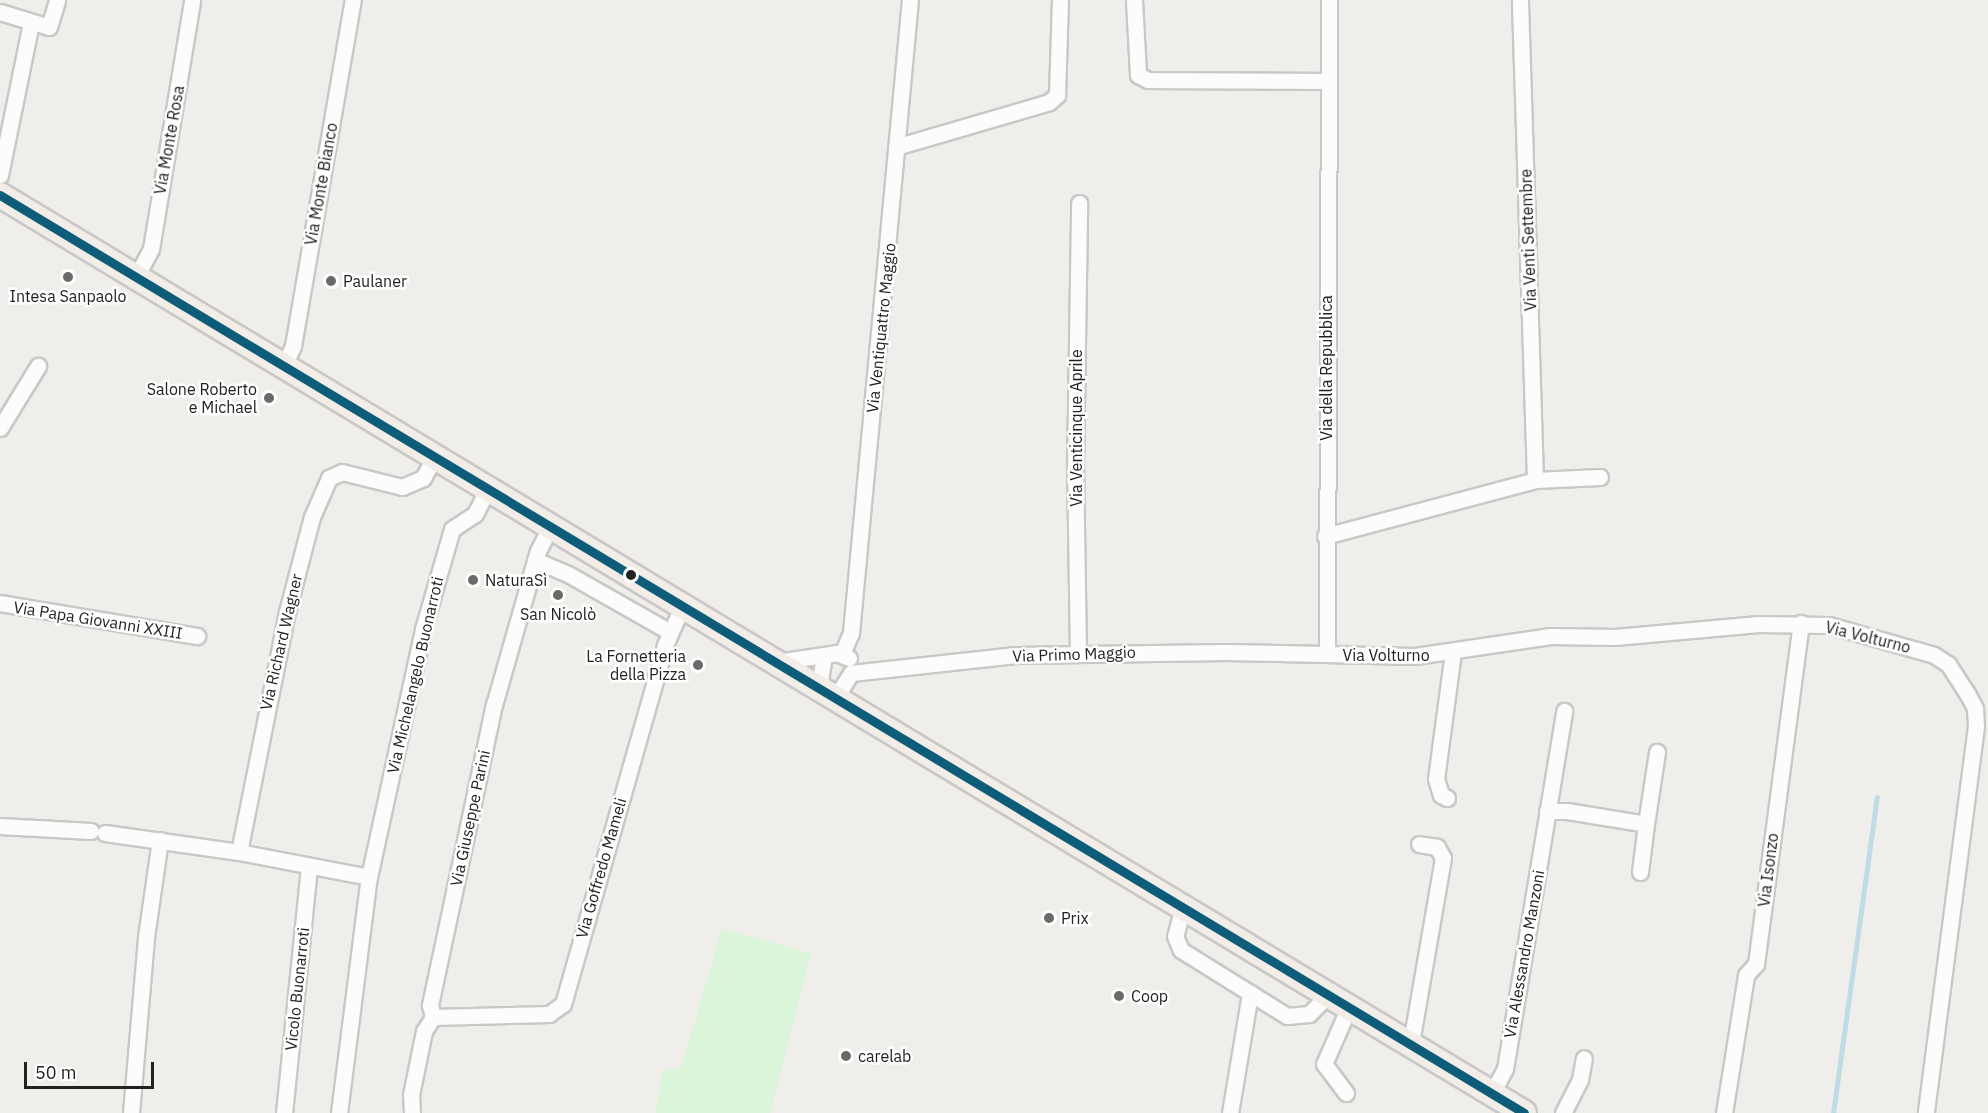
<!DOCTYPE html>
<meta charset="utf-8">
<style>
body{margin:0}
#map{position:relative;width:1988px;height:1113px;overflow:hidden;background:#f0eeeb;font-family:"IBM Plex Sans",sans-serif}
div>[style]{position:absolute}
.park>*{inset:0;background:#daf5da}
.stream>*{height:5px;margin:-2.5px;padding:0 2.5px;transform-origin:2.5px;border-radius:2.5px;background:#bfdbe3}
.roads{filter:drop-shadow(2px 0 #c9c8c7) drop-shadow(-2px 0 #c9c8c7) drop-shadow(0 2px #c9c8c7) drop-shadow(0 -2px #c9c8c7)}
.minor>*{height:15px;margin:-7.5px;padding:0 7.5px;transform-origin:7.5px;border-radius:7.5px;background:#fdfcfc}
.primary>*{height:24px;margin:-12px;padding:0 12px;transform-origin:12px;border-radius:12px;background:#f3ede7}
.bus-1>*{height:9px;margin:-4.5px;padding:0 4.5px;transform-origin:4.5px;border-radius:4.5px;background:#0c5c7a}
.dots>*{width:16px;height:16px;translate:-50% -50%;box-sizing:border-box;border:3px solid #fff;border-radius:50%}
span{translate:-50% -50%;white-space:nowrap;text-align:center;line-height:1.15;-webkit-text-stroke:5px #fff;paint-order:stroke}
.street-label{font-size:16px;color:#222}
.poi-label{font-size:16px;color:#222}
.left{translate:0 -50%;text-align:left}
.right{translate:-100% -50%;text-align:right}
.scale{position:absolute;left:24px;top:1062px;width:130px;height:27px;box-sizing:border-box;border:3px solid #222;border-top:0;padding-left:8px;font-size:18px;line-height:21px;white-space:nowrap;color:#222;-webkit-text-stroke:4px #fff;paint-order:stroke}
</style>
<div id="map">
<div class="park">
<i style="clip-path:polygon(722px 929px,811px 953px,770px 1113px,656px 1113px,662px 1071px,681px 1068px)"></i>
</div>
<div class="stream">
<i style="left:1833px;top:1113px;width:319px;rotate:-82.1deg"></i>
</div>
<div class="roads">
<div class="minor">
<i style="left:1134px;top:0;width:75px;rotate:86.9deg"></i>
<i style="left:1138px;top:75px;width:11px;rotate:27deg"></i>
<i style="left:1148px;top:80px;width:180px;rotate:0.3deg"></i>
<i style="left:0;top:12px;width:51px;rotate:17deg"></i>
<i style="left:49px;top:27px;width:28px;rotate:-73deg"></i>
<i style="left:899px;top:146px;width:156px;rotate:-16.3deg"></i>
<i style="left:1049px;top:102px;width:11px;rotate:-41deg"></i>
<i style="left:1057px;top:95px;width:95px;rotate:-88.2deg"></i>
<i style="left:0;top:175px;width:155px;rotate:-78.5deg"></i>
<i style="left:136px;top:277px;width:32px;rotate:-62deg"></i>
<i style="left:151px;top:249px;width:252px;rotate:-80.6deg"></i>
<i style="left:284px;top:366px;width:22px;rotate:-66deg"></i>
<i style="left:293px;top:346px;width:351px;rotate:-80.2deg"></i>
<i style="left:0;top:428px;width:73px;rotate:-58.5deg"></i>
<i style="left:1535px;top:480px;width:65px;rotate:-2.6deg"></i>
<i style="left:1325px;top:536px;width:217px;rotate:-14.9deg"></i>
<i style="left:1535px;top:480px;width:480px;rotate:-91.8deg"></i>
<i style="left:535px;top:560px;width:36px;rotate:23deg"></i>
<i style="left:568px;top:574px;width:117px;rotate:29.6deg"></i>
<i style="left:0;top:603px;width:200px;rotate:9.5deg"></i>
<i style="left:1078px;top:653px;width:183px;rotate:-90.9deg"></i>
<i style="left:1075px;top:470px;width:267px;rotate:-89.1deg"></i>
<i style="left:842px;top:654px;width:23px;rotate:-67deg"></i>
<i style="left:851px;top:633px;width:636px;rotate:-84.68deg"></i>
<i style="left:1327px;top:654px;width:654px;rotate:-89.82deg"></i>
<i style="left:777px;top:662px;width:61px;rotate:-8.5deg"></i>
<i style="left:837px;top:653px;width:13px;rotate:23deg"></i>
<i style="left:819px;top:687px;width:31px;rotate:-81deg"></i>
<i style="left:836px;top:697px;width:28px;rotate:-58deg"></i>
<i style="left:851px;top:673px;width:166px;rotate:-6.2deg"></i>
<i style="left:1016px;top:655px;width:210px;rotate:-0.8deg"></i>
<i style="left:1226px;top:652px;width:189px;rotate:1.2deg"></i>
<i style="left:1415px;top:656px;width:137px;rotate:-8.4deg"></i>
<i style="left:1551px;top:636px;width:64px;rotate:0.9deg"></i>
<i style="left:1615px;top:637px;width:144px;rotate:-5.2deg"></i>
<i style="left:1758px;top:624px;width:71px;rotate:0.8deg"></i>
<i style="left:1829px;top:625px;width:109px;rotate:15.9deg"></i>
<i style="left:1934px;top:655px;width:17px;rotate:33deg"></i>
<i style="left:1948px;top:664px;width:35px;rotate:57deg"></i>
<i style="left:1967px;top:693px;width:17px;rotate:62deg"></i>
<i style="left:1975px;top:708px;width:18px;rotate:87deg"></i>
<i style="left:1976px;top:726px;width:390px;rotate:97.4deg"></i>
<i style="left:1447px;top:798px;width:7px;rotate:-153deg"></i>
<i style="left:1441px;top:795px;width:17px;rotate:-107deg"></i>
<i style="left:1436px;top:779px;width:129px;rotate:-82.4deg"></i>
<i style="left:1547px;top:811px;width:20px"></i>
<i style="left:1567px;top:811px;width:80px;rotate:9.3deg"></i>
<i style="left:1646px;top:824px;width:73px;rotate:-81.3deg"></i>
<i style="left:0;top:826px;width:91px;rotate:3.1deg"></i>
<i style="left:105px;top:833px;width:135px;rotate:8.1deg"></i>
<i style="left:239px;top:852px;width:132px;rotate:10.9deg"></i>
<i style="left:239px;top:852px;width:245px;rotate:-78.7deg"></i>
<i style="left:287px;top:612px;width:98px;rotate:-75.3deg"></i>
<i style="left:312px;top:517px;width:43px;rotate:-66.4deg"></i>
<i style="left:329px;top:478px;width:14px;rotate:-25deg"></i>
<i style="left:342px;top:472px;width:62px;rotate:14deg"></i>
<i style="left:402px;top:487px;width:23px;rotate:-23deg"></i>
<i style="left:423px;top:478px;width:25px;rotate:-61deg"></i>
<i style="left:1640px;top:872px;width:48px;rotate:-82.9deg"></i>
<i style="left:1183px;top:907px;width:30px;rotate:105deg"></i>
<i style="left:1175px;top:936px;width:15px;rotate:67deg"></i>
<i style="left:1181px;top:950px;width:125px;rotate:31.9deg"></i>
<i style="left:1287px;top:1016px;width:22px;rotate:-5deg"></i>
<i style="left:1309px;top:1014px;width:27px;rotate:-45deg"></i>
<i style="left:433px;top:1017px;width:116px;rotate:-1.5deg"></i>
<i style="left:549px;top:1014px;width:17px;rotate:-36deg"></i>
<i style="left:563px;top:1004px;width:373px;rotate:-74.1deg"></i>
<i style="left:665px;top:645px;width:44px;rotate:-65.8deg"></i>
<i style="left:1411px;top:1043px;width:188px;rotate:-80.2deg"></i>
<i style="left:1443px;top:858px;width:13px;rotate:-119deg"></i>
<i style="left:1437px;top:847px;width:18px;rotate:-171deg"></i>
<i style="left:1346px;top:1093px;width:36px;rotate:-127deg"></i>
<i style="left:1324px;top:1064px;width:62px;rotate:-66.3deg"></i>
<i style="left:1492px;top:1093px;width:27px;rotate:-62deg"></i>
<i style="left:1505px;top:1069px;width:363px;rotate:-80.6deg"></i>
<i style="left:131px;top:1113px;width:177px;rotate:-85.1deg"></i>
<i style="left:146px;top:937px;width:98px;rotate:-81.8deg"></i>
<i style="left:284px;top:1113px;width:248px;rotate:-84.2deg"></i>
<i style="left:339px;top:1113px;width:238px;rotate:-82.8deg"></i>
<i style="left:369px;top:877px;width:254px;rotate:-77.7deg"></i>
<i style="left:423px;top:629px;width:104px;rotate:-73.8deg"></i>
<i style="left:452px;top:529px;width:27px;rotate:-33deg"></i>
<i style="left:475px;top:514px;width:29px;rotate:-63deg"></i>
<i style="left:412px;top:1113px;width:18px;rotate:-93deg"></i>
<i style="left:411px;top:1095px;width:65px;rotate:-78.5deg"></i>
<i style="left:424px;top:1031px;width:17px;rotate:-57deg"></i>
<i style="left:433px;top:1017px;width:12px;rotate:-104deg"></i>
<i style="left:430px;top:1005px;width:307px;rotate:-78deg"></i>
<i style="left:494px;top:705px;width:160px;rotate:-74.1deg"></i>
<i style="left:538px;top:551px;width:29px;rotate:-63deg"></i>
<i style="left:1230px;top:1113px;width:122px;rotate:-80.5deg"></i>
<i style="left:1563px;top:1113px;width:37px;rotate:-63deg"></i>
<i style="left:1580px;top:1080px;width:22px;rotate:-80deg"></i>
<i style="left:1724px;top:1113px;width:140px;rotate:-80.9deg"></i>
<i style="left:1746px;top:975px;width:15px;rotate:-48deg"></i>
<i style="left:1756px;top:964px;width:344px;rotate:-82.5deg"></i>
</div>
<div class="primary">
<i style="left:0;top:195px;width:1779px;rotate:31.06deg"></i>
</div>
</div>
<div class="bus-1">
<i style="left:0;top:195px;width:1779px;rotate:31.06deg"></i>
</div>
<div class="dots">
<i style="left:68px;top:277px;background:#6a6968"></i>
<i style="left:331px;top:281px;background:#6a6968"></i>
<i style="left:269px;top:398px;background:#6a6968"></i>
<i style="left:631px;top:575px;background:#222"></i>
<i style="left:473px;top:580px;background:#6a6968"></i>
<i style="left:558px;top:595px;background:#6a6968"></i>
<i style="left:698px;top:665px;background:#6a6968"></i>
<i style="left:1049px;top:918px;background:#6a6968"></i>
<i style="left:1119px;top:996px;background:#6a6968"></i>
<i style="left:846px;top:1056px;background:#6a6968"></i>
</div>
<div class="street-label">
<span style="left:169px;top:140px;rotate:-80deg">Via Monte Rosa</span>
<span style="left:321px;top:184px;rotate:-80deg">Via Monte Bianco</span>
<span style="left:1528px;top:240px;rotate:-92deg">Via Venti Settembre</span>
<span style="left:881px;top:328px;rotate:-84deg">Via Ventiquattro Maggio</span>
<span style="left:1326px;top:368px;rotate:-90deg">Via della Repubblica</span>
<span style="left:1076px;top:428px;rotate:-90deg">Via Venticinque Aprile</span>
<span style="left:98px;top:620px;rotate:9deg">Via Papa Giovanni XXIII</span>
<span style="left:1868px;top:637px;rotate:14deg">Via Volturno</span>
<span style="left:281px;top:642px;rotate:-77deg">Via Richard Wagner</span>
<span style="left:1074px;top:654px;rotate:-2deg">Via Primo Maggio</span>
<span style="left:1386px;top:655px">Via Volturno</span>
<span style="left:415px;top:675px;rotate:-77deg">Via Michelangelo Buonarroti</span>
<span style="left:470px;top:818px;rotate:-78deg">Via Giuseppe Parini</span>
<span style="left:601px;top:868px;rotate:-74deg">Via Goffredo Mameli</span>
<span style="left:1768px;top:870px;rotate:-83deg">Via Isonzo</span>
<span style="left:1524px;top:954px;rotate:-80deg">Via Alessandro Manzoni</span>
<span style="left:297px;top:989px;rotate:-84deg">Vicolo Buonarroti</span>
</div>
<div class="poi-label">
<span class="left" style="left:343px;top:281px">Paulaner</span>
<span style="left:68px;top:296px">Intesa Sanpaolo</span>
<span class="right" style="left:257px;top:398px">Salone Roberto<br>e Michael</span>
<span class="left" style="left:485px;top:580px">NaturaSì</span>
<span style="left:558px;top:614px">San Nicolò</span>
<span class="right" style="left:686px;top:665px">La Fornetteria<br>della Pizza</span>
<span class="left" style="left:1061px;top:918px">Prix</span>
<span class="left" style="left:1131px;top:996px">Coop</span>
<span class="left" style="left:858px;top:1056px">carelab</span>
</div>
<div class="scale">50 m</div>
</div>
